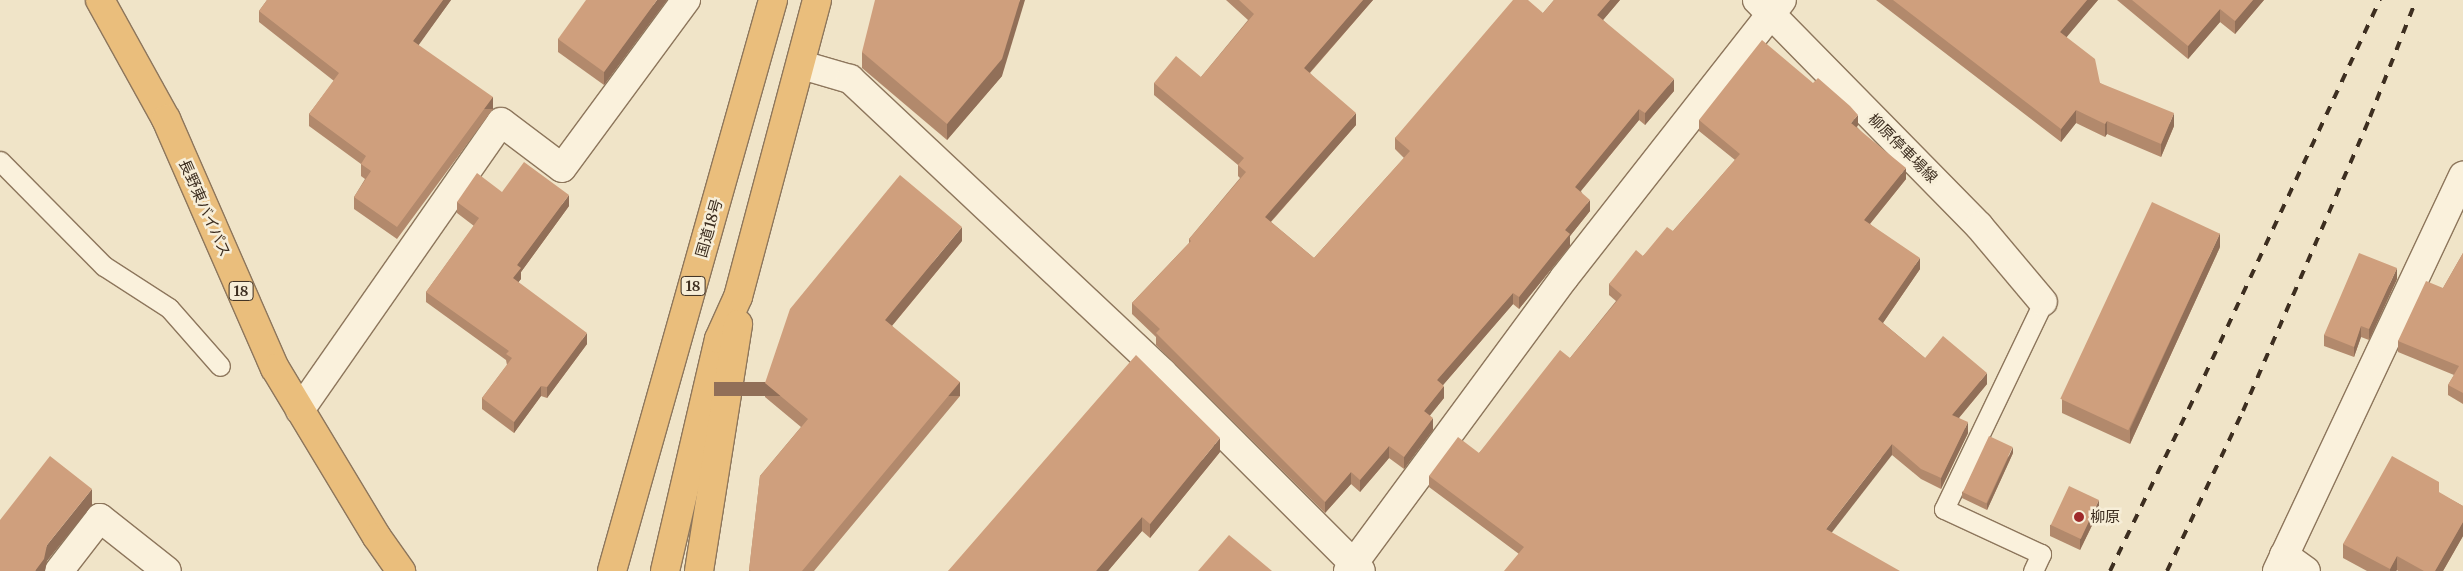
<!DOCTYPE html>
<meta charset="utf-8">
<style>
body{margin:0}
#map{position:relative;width:2463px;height:571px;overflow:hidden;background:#f0e4c8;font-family:Merriweather,"Noto Sans JP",serif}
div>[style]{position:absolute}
.roads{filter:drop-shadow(1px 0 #8d765c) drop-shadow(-1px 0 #8d765c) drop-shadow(0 1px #8d765c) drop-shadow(0 -1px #8d765c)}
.service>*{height:19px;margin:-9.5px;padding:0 9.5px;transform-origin:9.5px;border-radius:9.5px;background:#faf1dc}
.minor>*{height:28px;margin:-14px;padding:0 14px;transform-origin:14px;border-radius:14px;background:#faf1dc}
.secondary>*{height:28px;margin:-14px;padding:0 14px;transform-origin:14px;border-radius:14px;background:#faf1dc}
.trunk>*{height:28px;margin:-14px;padding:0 14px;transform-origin:14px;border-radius:14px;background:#eabe7c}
.rail>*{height:4px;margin-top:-2px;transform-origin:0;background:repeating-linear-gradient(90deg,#3d2e20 0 9px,transparent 0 18px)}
.wall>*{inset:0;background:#b2896c}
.shaded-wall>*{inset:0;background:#916f58;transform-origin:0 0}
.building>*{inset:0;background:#cf9f7d;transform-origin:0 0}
.dots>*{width:14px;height:14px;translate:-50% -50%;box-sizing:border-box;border:2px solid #f7eed8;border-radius:50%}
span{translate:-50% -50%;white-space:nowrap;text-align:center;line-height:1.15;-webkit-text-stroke:5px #f7eed8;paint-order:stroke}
.shield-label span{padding:1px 4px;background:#f7eed8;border:1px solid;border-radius:4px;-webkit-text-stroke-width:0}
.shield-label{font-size:14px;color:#3d2e20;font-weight:700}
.street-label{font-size:15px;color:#3d2e20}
.poi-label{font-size:15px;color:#3d2e20}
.left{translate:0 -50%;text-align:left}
</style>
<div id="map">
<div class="roads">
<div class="service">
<i style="left:0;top:161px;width:148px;rotate:45.3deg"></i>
<i style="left:104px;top:266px;width:77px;rotate:32.9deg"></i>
<i style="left:169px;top:308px;width:77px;rotate:48.7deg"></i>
<i style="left:2033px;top:571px;width:19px;rotate:-65deg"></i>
<i style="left:2041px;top:554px;width:107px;rotate:-155.1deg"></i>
<i style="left:1944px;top:509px;width:229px;rotate:-64.4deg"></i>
</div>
<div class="minor">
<i style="left:802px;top:65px;width:50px;rotate:16.3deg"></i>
<i style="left:850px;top:79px;width:428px;rotate:43.2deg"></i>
<i style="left:1162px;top:372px;width:281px;rotate:45deg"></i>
<i style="left:300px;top:410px;width:351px;rotate:-55.1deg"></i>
<i style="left:501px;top:122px;width:76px;rotate:37deg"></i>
<i style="left:562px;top:168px;width:209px;rotate:-53.6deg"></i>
<i style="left:2284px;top:555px;width:27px;rotate:36deg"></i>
<i style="left:59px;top:571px;width:67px;rotate:-52.3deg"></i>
<i style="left:100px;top:518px;width:85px;rotate:38.3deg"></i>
<i style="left:1348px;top:571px;width:364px;rotate:-53.6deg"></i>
<i style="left:1564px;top:278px;width:353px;rotate:-51.9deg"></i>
<i style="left:2277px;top:571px;width:437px;rotate:-64.8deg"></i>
</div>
<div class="secondary">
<i style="left:1757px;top:0;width:317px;rotate:45.5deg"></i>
<i style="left:1979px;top:226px;width:99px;rotate:49.9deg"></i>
</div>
<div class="trunk">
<i style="left:100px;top:0;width:136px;rotate:61deg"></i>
<i style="left:166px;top:119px;width:272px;rotate:66.4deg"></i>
<i style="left:275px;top:368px;width:197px;rotate:58.9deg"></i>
<i style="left:377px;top:537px;width:42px;rotate:54.8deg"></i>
<i style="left:612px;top:571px;width:593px;rotate:-74.25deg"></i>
<i style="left:665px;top:571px;width:238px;rotate:-76.9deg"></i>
<i style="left:719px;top:339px;width:46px;rotate:-65.7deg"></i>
<i style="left:738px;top:297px;width:307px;rotate:-75.1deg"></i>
<i style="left:699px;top:571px;width:250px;rotate:-81deg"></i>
</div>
</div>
<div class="rail">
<i style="left:2110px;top:571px;width:199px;rotate:-64.1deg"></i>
<i style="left:2197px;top:392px;width:433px;rotate:-65deg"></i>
<i style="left:2167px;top:571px;width:177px;rotate:-64.6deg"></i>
<i style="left:2243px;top:411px;width:320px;rotate:-66.6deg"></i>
<i style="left:2370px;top:117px;width:126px;rotate:-68.5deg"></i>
</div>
<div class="wall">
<i style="clip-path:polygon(267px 0,451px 0,418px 45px,493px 109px,397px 239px,354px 209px,354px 197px,365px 179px,361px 176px,361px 164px,309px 126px,309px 114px,334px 81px,259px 22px,259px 11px)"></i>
<i style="clip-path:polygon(667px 0,604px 85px,558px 52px,558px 39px)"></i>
<i style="clip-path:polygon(1226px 0,1373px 0,1310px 73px,1356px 125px,1271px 222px,1314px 258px,1404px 158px,1395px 149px,1395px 138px,1543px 13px,1554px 0,1620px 0,1603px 20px,1674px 91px,1645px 125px,1639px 120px,1581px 191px,1590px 211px,1570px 236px,1570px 246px,1519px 309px,1513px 304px,1443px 385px,1444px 398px,1430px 415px,1433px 430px,1404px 469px,1389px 458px,1360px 492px,1351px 484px,1325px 513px,1156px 345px,1156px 337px,1132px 314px,1132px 303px,1189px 243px,1189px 239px,1240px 178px,1238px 176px,1238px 165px,1154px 95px,1154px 83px,1201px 77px,1248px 20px)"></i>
<i style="clip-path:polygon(1876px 0,2098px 0,2066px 37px,2100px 83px,2174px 126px,2161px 157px,2107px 134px,2105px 137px,2076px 123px,2061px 142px)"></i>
<i style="clip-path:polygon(2117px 0,2264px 0,2235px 34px,2220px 22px,2188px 59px)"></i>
<i style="clip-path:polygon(862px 52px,1002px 76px,947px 140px,862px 68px)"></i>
<i style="clip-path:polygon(1699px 120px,1858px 125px,1857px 127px,1906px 179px,1870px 224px,1920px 269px,1883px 323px,1925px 358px,1987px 384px,1959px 418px,1968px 433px,1941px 489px,1921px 479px,1892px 455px,1519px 554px,1429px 487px,1429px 476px,1479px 453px,1570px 358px,1616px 301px,1609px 295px,1609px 284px,1673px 231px,1735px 160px,1699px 131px)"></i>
<i style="clip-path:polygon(502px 192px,569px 206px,521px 272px,521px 279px,518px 282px,587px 344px,547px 398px,541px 396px,514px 433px,482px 409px,482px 398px,507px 365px,506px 360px,426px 302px,426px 292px,474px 226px,457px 213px,457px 202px)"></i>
<i style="clip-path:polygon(962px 241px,892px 326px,960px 396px,814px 571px,749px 571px,760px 476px,801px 427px,765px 397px,765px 383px)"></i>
<i style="clip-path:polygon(2220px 247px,2130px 444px,2062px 413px,2062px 399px)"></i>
<i style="clip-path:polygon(2463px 253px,2463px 404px,2448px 395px,2448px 385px,2454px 375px,2398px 352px,2398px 341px,2443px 288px)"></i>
<i style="clip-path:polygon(2397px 279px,2369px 340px,2361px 337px,2354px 357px,2324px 346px,2324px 335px)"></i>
<i style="clip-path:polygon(1220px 452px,1150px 538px,1142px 531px,1108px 571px,948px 571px)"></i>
<i style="clip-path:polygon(2013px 453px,1987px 510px,1962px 498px,1962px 492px)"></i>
<i style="clip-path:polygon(2439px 493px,2463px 506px,2463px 536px,2443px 571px,2398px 571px,2397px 570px,2396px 571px,2367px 571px,2343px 558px,2343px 544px)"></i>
<i style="clip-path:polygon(2099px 511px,2080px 550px,2050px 536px,2050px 525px)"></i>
</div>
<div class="shaded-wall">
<i style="clip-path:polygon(443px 0,451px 0,413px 53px,413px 41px)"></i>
<i style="clip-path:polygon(657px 0,667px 0,604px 85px,604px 72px)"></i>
<i style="clip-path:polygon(1020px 0,1025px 0,1002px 76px,947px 140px,947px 124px)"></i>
<i style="clip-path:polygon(1363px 0,1373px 0,1304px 79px,1304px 68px)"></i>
<i style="clip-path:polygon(1610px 0,1620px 0,1597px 27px,1597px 15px)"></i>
<i style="clip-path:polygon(2087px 0,2098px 0,2060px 45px,2060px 32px)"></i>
<i style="clip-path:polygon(2253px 0,2264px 0,2235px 34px,2235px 21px)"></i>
<i style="clip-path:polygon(2220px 9px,2220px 22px,2188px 59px,2188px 46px)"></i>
<i style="clip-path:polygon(1674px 79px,1674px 91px,1645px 125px,1645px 113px)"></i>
<i style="left:493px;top:97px;width:12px;height:162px;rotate:90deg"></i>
<i style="clip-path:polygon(1639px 109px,1639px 120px,1575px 198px,1575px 187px)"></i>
<i style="clip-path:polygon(2076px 110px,2076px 123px,2061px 142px,2061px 129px)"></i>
<i style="clip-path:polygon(1356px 113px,1356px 125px,1265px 228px,1265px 217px)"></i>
<i style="clip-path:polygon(2174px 113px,2174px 126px,2161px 157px,2161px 144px)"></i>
<i style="clip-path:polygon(1858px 115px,1858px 125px,1851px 134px,1851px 123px)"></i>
<i style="clip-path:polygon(2107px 121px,2107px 134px,2105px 137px,2105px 124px)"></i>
<i style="clip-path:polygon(1906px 168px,1906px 179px,1864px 231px,1864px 220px)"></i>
<i style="clip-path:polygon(569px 195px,569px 206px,521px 272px,521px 279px,513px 289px,513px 278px,517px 265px)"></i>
<i style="clip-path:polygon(1590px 200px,1590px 211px,1570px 236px,1570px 246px,1519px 309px,1519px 297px,1565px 230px)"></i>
<i style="clip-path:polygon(962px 227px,962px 241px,885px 334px,885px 320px)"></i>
<i style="clip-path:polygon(2220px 233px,2220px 247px,2130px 444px,2130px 429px)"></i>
<i style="clip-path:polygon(1920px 258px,1920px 269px,1878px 330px,1878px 319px)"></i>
<i style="clip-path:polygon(2397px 268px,2397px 279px,2369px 340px,2369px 329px)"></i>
<i style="clip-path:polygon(1513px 293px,1513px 304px,1437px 392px,1437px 380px)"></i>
<i style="clip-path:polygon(2361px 326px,2361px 337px,2354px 357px,2354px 347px)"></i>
<i style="clip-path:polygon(587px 333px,587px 344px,547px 398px,547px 387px)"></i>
<i style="clip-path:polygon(1987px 373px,1987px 384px,1952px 426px,1952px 415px)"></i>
<i style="left:960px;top:382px;width:14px;height:246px;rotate:90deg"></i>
<i style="clip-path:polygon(541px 386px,541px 396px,514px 433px,514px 422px)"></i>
<i style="clip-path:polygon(1444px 386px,1444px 398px,1424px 423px,1424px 411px)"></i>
<i style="clip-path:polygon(1433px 418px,1433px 430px,1404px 469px,1404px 457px)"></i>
<i style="clip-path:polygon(1968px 422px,1968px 433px,1941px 489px,1941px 478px)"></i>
<i style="clip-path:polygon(1220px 438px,1220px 452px,1150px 538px,1150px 524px)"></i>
<i style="clip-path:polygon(1892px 444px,1892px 455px,1826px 540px,1826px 529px)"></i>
<i style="clip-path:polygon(1389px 446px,1389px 458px,1360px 492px,1360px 480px)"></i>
<i style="clip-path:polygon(2013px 447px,2013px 453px,1987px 510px,1987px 504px)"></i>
<i style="clip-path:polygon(1351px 472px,1351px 484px,1325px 513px,1325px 502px)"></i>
<i style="clip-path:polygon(92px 489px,92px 505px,47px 561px,45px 571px,35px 571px,47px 545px)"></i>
<i style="clip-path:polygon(2099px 500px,2099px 511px,2080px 550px,2080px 539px)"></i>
<i style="clip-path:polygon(1142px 517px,1142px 531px,1108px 571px,1096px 571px)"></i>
<i style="clip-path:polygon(2463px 522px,2463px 536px,2443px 571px,2435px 571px)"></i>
<i style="clip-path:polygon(2397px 556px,2397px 570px,2396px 571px,2390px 571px,2390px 569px)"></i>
</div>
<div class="building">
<i style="clip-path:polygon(267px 0,443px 0,413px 41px,493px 97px,397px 227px,354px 197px,371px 171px,361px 164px,366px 156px,309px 114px,339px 73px,259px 11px)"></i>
<i style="clip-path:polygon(586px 0,657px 0,604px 72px,558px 39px)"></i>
<i style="clip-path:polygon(875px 0,1020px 0,1002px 59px,947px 124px,862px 52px)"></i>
<i style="clip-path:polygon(1239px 0,1363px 0,1304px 68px,1356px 113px,1265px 217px,1314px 258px,1410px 151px,1395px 138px,1513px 0,1528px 0,1543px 13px,1554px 0,1610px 0,1597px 15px,1674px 79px,1645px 113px,1639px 109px,1575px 187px,1590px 200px,1565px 230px,1570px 234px,1552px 256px,1519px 297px,1513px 293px,1437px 380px,1444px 386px,1424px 411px,1433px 418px,1404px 457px,1389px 446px,1360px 480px,1351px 472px,1325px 502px,1156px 333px,1160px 329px,1132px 303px,1191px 241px,1189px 239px,1246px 172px,1238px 165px,1244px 158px,1154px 83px,1176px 56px,1201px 77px,1254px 14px)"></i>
<i style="clip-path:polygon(1893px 0,2087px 0,2060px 32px,2095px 59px,2100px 83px,2174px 113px,2161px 144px,2107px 121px,2105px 124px,2076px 110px,2061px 129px)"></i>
<i style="clip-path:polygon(2132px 0,2253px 0,2235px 21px,2220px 9px,2188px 46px)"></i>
<i style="clip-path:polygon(1762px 40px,1813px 83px,1818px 78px,1850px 106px,1858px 115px,1851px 123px,1906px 168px,1864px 220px,1920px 258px,1878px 319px,1925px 358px,1943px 336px,1987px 373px,1952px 415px,1968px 422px,1941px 478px,1921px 469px,1892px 444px,1826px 529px,1900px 571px,1504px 571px,1524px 547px,1429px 476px,1458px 437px,1479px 453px,1560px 350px,1570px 358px,1622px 295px,1609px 284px,1636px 250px,1643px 256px,1667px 227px,1673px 231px,1740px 154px,1699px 120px)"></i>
<i style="clip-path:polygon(524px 162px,569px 195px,517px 265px,521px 268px,513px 278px,587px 333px,547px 387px,541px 386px,514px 422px,482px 398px,512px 358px,506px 354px,509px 351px,426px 292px,479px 218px,457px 202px,477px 173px,502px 192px)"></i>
<i style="clip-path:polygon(900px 175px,962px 227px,885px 320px,960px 382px,802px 571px,751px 571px,749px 570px,760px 476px,808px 419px,765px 383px,790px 309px)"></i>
<i style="left:2152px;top:202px;width:75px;height:217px;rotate:25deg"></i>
<i style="clip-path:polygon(2359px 253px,2397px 268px,2369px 329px,2361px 326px,2354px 347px,2324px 335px)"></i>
<i style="clip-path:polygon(2463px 253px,2463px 393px,2448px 385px,2459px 366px,2398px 341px,2426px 281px,2443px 288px)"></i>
<i style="clip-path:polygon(1136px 355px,1220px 438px,1150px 524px,1142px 517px,1096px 571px,948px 571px)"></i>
<i style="left:1989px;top:436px;width:26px;height:62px;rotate:25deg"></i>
<i style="clip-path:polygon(50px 456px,92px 489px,47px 545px,44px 559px,35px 571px,0 571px,0 520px)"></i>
<i style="clip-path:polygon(2392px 456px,2439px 482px,2439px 492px,2463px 506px,2463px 522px,2435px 571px,2424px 571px,2397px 556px,2390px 569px,2343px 544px)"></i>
<i style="left:2069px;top:486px;width:33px;height:43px;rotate:25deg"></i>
<i style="clip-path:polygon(1229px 535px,1272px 571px,1198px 571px)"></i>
</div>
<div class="dots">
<i style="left:2079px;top:517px;background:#9e2a2b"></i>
</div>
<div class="shield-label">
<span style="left:693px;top:286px">18</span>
<span style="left:241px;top:291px">18</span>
</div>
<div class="street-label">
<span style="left:1903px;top:148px;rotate:45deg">柳原停車場線</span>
<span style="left:205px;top:208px;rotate:66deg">長野東バイパス</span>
<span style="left:709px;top:228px;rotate:-74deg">国道18号</span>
</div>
<div class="poi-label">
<span class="left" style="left:2090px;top:517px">柳原</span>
</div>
</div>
